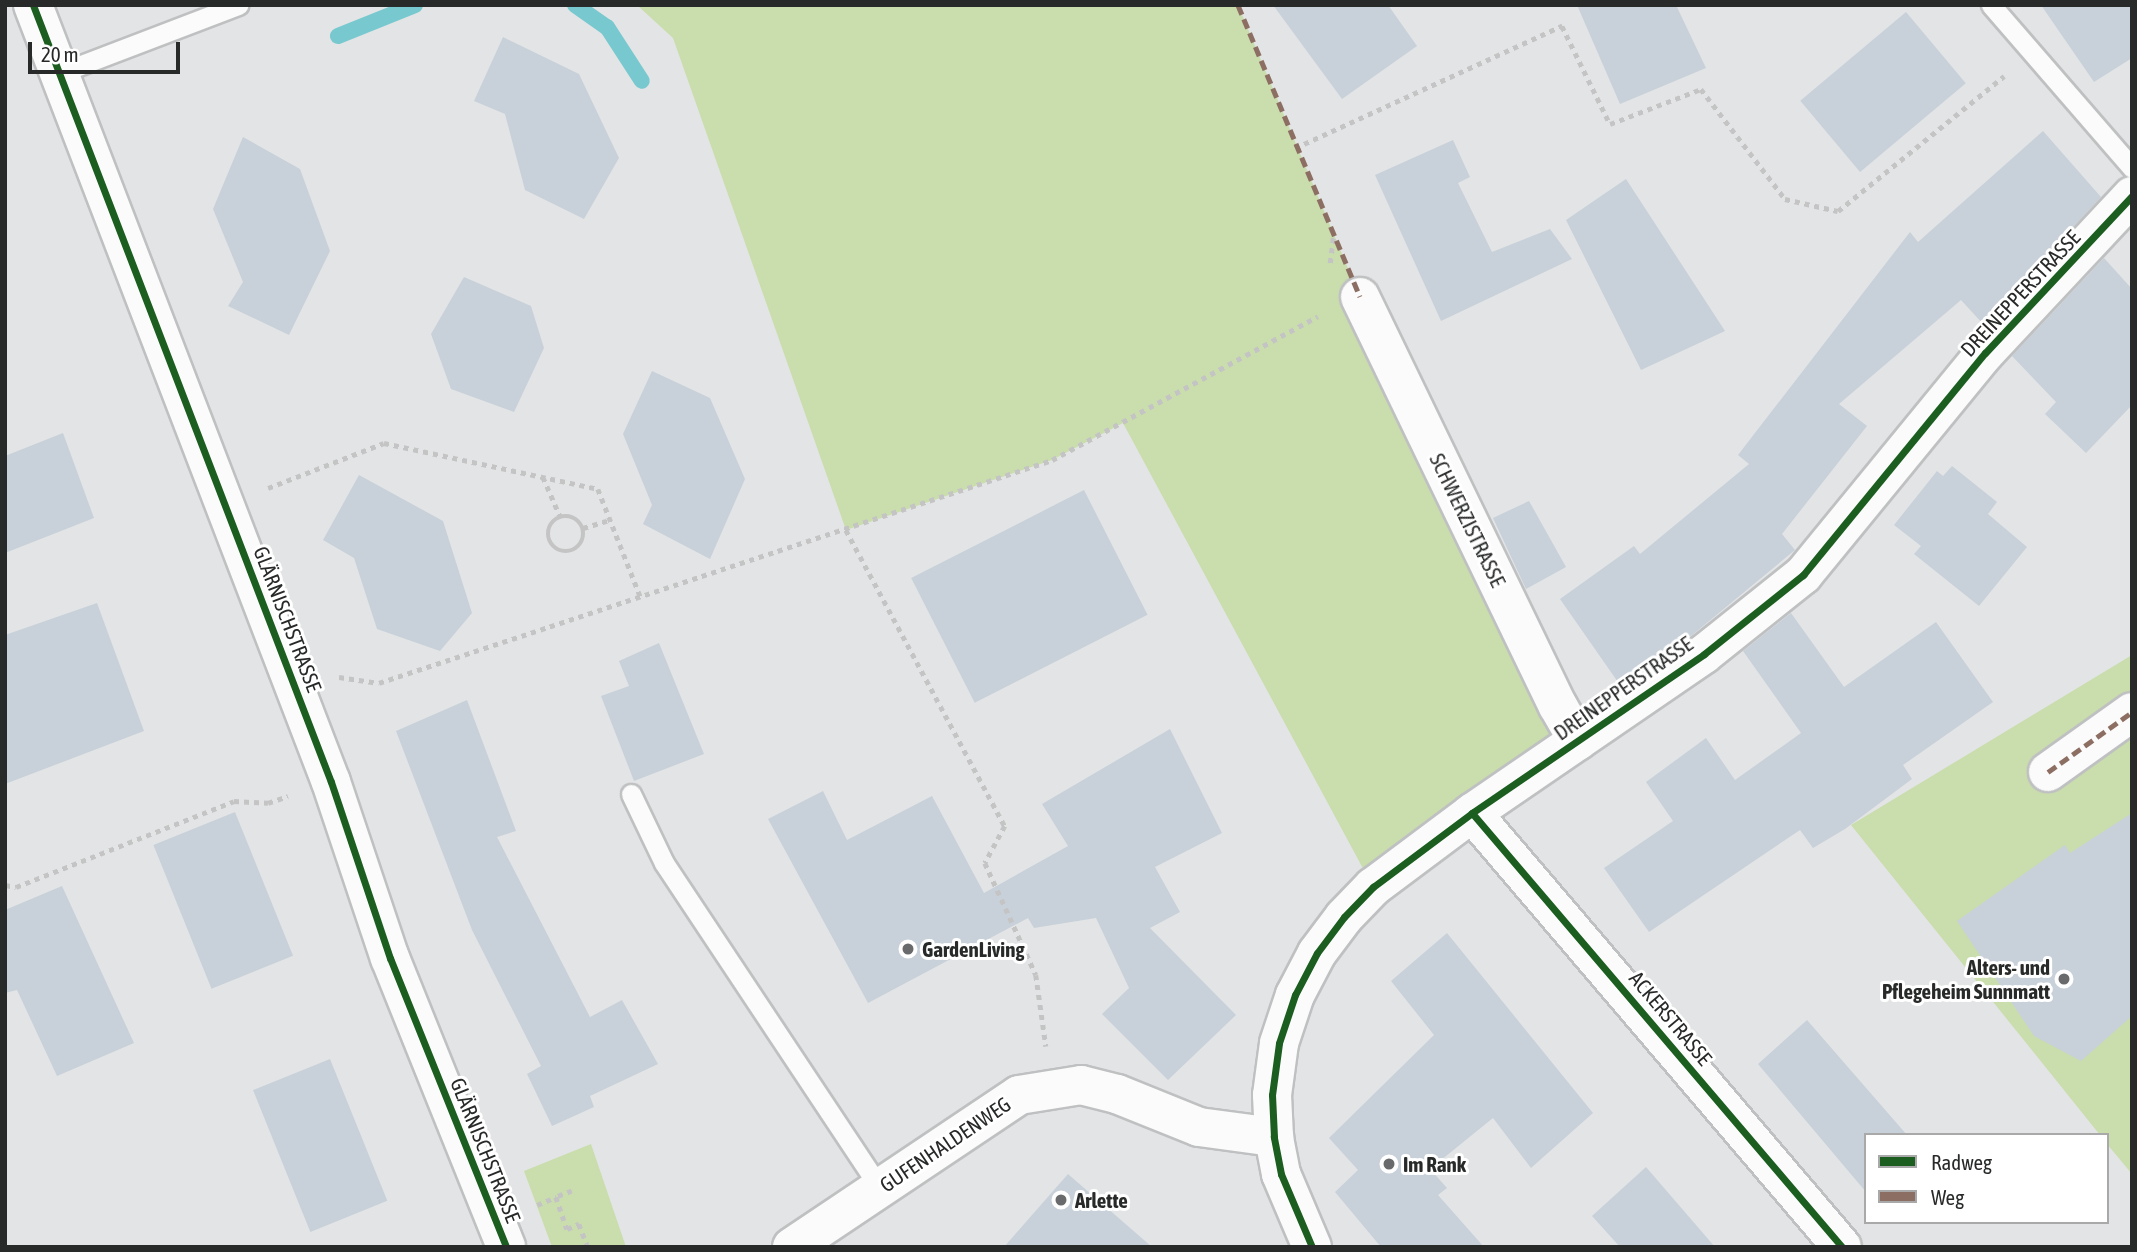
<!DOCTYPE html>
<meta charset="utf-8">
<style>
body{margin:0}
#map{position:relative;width:2137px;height:1252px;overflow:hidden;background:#e3e4e5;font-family:"Asap Condensed",sans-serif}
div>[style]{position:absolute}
.green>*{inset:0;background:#c9ddad}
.stream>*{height:16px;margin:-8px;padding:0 8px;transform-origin:8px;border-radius:8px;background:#77c9cf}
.building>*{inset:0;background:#c8d1d9;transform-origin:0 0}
.path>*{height:4.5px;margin-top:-2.25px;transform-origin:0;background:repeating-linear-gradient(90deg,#c4c4c5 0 5px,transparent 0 10px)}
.path>.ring{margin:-2.25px;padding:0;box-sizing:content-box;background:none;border:4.5px solid #c4c4c5;border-radius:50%}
.roads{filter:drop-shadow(2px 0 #bfc0c1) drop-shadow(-2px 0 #bfc0c1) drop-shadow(0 2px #bfc0c1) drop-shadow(0 -2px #bfc0c1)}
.lane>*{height:19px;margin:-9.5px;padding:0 9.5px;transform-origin:9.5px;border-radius:9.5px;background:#fbfbfb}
.street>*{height:38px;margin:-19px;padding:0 19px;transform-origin:19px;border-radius:19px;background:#fbfbfb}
.quiet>*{height:5px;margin-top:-2.5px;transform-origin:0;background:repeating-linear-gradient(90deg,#8d6e63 0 10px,transparent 0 15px)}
.cycleway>*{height:7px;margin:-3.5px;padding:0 3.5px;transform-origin:3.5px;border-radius:3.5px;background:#1b5e20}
.dots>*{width:19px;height:19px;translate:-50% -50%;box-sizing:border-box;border:4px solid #fff;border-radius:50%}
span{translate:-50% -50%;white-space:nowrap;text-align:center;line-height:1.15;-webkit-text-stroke:6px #fff;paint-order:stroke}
.street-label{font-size:21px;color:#282929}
.poi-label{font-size:21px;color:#282929;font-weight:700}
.left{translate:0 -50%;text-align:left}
.right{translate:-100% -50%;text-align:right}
.frame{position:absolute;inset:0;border:7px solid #282929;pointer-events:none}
.legend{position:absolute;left:1864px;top:1133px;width:245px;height:91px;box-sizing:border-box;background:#fff;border:2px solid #a9a9a9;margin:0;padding:9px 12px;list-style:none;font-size:21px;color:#282929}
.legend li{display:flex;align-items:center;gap:14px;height:35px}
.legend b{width:35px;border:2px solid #a9a9a9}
.scale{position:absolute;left:28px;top:42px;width:152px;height:32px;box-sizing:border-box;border:4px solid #282929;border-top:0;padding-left:9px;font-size:21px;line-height:24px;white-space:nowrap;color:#282929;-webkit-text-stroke:5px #fff;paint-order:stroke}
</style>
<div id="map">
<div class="green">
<i style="clip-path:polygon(637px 5px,1238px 5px,1360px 297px,1578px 741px,1373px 887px,1123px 423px,1052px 460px,846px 530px,673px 38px)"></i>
<i style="clip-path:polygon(2132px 655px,2132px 1174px,2107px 1144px,2107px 1135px,2100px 1135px,1851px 825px)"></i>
<i style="clip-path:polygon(591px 1144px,626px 1247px,552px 1247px,524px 1171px)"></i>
</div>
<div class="stream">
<i style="left:575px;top:5px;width:39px;rotate:35deg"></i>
<i style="left:607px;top:27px;width:64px;rotate:57.1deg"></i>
<i style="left:338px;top:36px;width:83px;rotate:-21.9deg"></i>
</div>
<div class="building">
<i style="clip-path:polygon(1273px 5px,1388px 5px,1417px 46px,1342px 99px)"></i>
<i style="clip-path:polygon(1577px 5px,1676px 5px,1706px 68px,1620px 104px)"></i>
<i style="clip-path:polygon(2041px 5px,2132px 5px,2132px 58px,2094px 82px)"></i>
<i style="left:1906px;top:12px;width:93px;height:138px;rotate:50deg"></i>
<i style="clip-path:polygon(503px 37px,579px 74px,619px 158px,584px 219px,525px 190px,505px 114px,474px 101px)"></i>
<i style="clip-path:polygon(2043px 131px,2101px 197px,1983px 324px,1961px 300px,1839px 404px,1867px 426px,1782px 534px,1795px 550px,1691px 636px,1620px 685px,1560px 599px,1634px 546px,1640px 554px,1749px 464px,1738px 455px,1910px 232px,1918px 242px)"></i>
<i style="clip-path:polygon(243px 137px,300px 169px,330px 251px,289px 335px,228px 306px,243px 282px,213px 209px)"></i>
<i style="clip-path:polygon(1453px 140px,1470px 177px,1458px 183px,1492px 252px,1550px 229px,1572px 259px,1441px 321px,1375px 175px)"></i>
<i style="clip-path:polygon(1626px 179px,1725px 331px,1641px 370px,1566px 220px)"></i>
<i style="clip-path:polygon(2104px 258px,2132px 289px,2132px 405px,2086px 453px,2045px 414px,2056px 402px,2012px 356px)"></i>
<i style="clip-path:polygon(464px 277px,531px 306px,544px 348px,514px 412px,451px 389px,431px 334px)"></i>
<i style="clip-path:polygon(652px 371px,710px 398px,745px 479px,710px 559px,643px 524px,652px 505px,623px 434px)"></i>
<i style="clip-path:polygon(63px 433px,94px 518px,5px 553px,5px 456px)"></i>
<i style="clip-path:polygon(1952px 466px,1997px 502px,1988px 514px,2027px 547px,1979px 606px,1914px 554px,1921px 546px,1894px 525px,1937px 471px,1943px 476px)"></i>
<i style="clip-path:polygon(359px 475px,443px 521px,472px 613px,440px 651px,377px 629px,354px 558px,323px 540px)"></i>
<i style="left:1084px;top:490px;width:140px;height:194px;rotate:63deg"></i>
<i style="clip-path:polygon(1529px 501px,1566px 567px,1526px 589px,1493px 518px)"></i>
<i style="clip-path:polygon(97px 603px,144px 731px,5px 784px,5px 635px)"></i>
<i style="clip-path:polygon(1791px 613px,1844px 687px,1936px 622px,1993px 702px,1903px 765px,1912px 779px,1845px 829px,1813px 848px,1800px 830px,1649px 932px,1604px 868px,1673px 821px,1646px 782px,1706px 738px,1735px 780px,1801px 733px,1743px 651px)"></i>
<i style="clip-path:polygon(659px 643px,704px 754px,634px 781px,601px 696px,629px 686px,619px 661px)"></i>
<i style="clip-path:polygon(467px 700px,516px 831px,497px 837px,590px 1017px,622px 1000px,658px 1064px,590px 1096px,594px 1107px,552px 1126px,527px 1074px,541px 1066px,472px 930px,396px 731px)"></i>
<i style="clip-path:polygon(1170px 729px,1222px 833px,1155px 867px,1180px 912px,1150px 928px,1236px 1015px,1168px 1080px,1102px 1014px,1129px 988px,1096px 918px,1034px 928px,1028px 918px,868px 1003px,768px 819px,823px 791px,847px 840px,932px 796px,984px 893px,1068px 846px,1042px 804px)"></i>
<i style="left:235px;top:812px;width:155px;height:88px;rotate:68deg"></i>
<i style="clip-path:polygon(2132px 813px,2132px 1016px,2081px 1061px,2034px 1036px,1957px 921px,2065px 845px,2070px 853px)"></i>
<i style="clip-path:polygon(62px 886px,134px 1043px,57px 1076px,17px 990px,5px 993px,5px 910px)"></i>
<i style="clip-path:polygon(1447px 933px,1593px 1113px,1531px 1168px,1493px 1118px,1430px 1169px,1447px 1188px,1438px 1195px,1484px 1247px,1381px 1247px,1335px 1192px,1358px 1170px,1329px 1138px,1434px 1035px,1391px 981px)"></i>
<i style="clip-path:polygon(1807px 1020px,1907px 1135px,1866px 1135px,1866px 1192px,1758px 1064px)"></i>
<i style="left:330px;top:1059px;width:153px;height:83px;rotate:68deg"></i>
<i style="clip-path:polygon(1646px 1167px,1715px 1247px,1620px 1247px,1592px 1216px)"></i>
<i style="clip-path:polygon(1068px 1174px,1152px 1247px,1004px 1247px)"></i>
</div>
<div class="path">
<i style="left:1295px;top:148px;width:294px;rotate:-24.6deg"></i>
<i style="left:1562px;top:26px;width:109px;rotate:63.9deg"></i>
<i style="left:1610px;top:124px;width:97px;rotate:-21deg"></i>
<i style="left:1701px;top:89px;width:138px;rotate:52.6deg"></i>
<i style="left:1785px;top:199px;width:54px;rotate:12.8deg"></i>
<i style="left:1838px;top:211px;width:214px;rotate:-39.1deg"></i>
<i style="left:1330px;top:263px;width:26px;rotate:-83deg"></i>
<i style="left:543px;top:477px;width:43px;rotate:66.4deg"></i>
<i style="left:268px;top:488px;width:124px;rotate:-21.2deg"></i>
<i style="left:384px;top:443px;width:219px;rotate:12.1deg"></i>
<i style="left:598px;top:489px;width:117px;rotate:68.5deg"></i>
<i class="ring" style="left:548px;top:516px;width:31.5px;height:31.5px"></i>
<i style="left:583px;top:528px;width:28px;rotate:-17deg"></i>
<i style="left:846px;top:530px;width:336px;rotate:61.8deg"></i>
<i style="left:1005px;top:826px;width:42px;rotate:118.4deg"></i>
<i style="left:985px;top:863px;width:123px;rotate:65.5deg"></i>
<i style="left:1036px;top:975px;width:72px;rotate:82deg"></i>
<i style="left:339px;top:677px;width:40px;rotate:8.5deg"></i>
<i style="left:379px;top:683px;width:709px;rotate:-18.33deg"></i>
<i style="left:1052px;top:460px;width:302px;rotate:-28.4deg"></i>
<i style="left:5px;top:885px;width:11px;rotate:10deg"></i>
<i style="left:16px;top:887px;width:234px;rotate:-21.5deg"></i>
<i style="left:234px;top:801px;width:34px;rotate:3deg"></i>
<i style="left:268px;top:803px;width:21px;rotate:-19deg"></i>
<i style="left:572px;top:1191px;width:17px;rotate:159deg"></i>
<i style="left:556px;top:1197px;width:34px;rotate:71deg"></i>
<i style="left:567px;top:1229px;width:13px;rotate:-23deg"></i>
<i style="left:579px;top:1224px;width:25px;rotate:69deg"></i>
<i style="left:537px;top:1205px;width:21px;rotate:-23deg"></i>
</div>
<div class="roads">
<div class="lane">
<i style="left:1991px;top:5px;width:216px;rotate:49.1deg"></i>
<i style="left:60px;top:73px;width:191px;rotate:-20.9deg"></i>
<i style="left:631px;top:794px;width:76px;rotate:64.4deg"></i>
<i style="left:664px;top:863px;width:390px;rotate:56.4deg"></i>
</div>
<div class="street">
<i style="left:33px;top:5px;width:832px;rotate:69.02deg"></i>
<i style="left:331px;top:782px;width:186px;rotate:71.5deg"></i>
<i style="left:390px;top:958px;width:311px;rotate:68.1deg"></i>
<i style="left:1360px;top:297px;width:454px;rotate:64.2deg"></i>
<i style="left:1558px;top:706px;width:40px;rotate:60.3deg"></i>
<i style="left:2048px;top:772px;width:103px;rotate:-35.5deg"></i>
<i style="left:1472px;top:813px;width:570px;rotate:49.55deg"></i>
<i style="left:792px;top:1247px;width:273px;rotate:-33.8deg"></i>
<i style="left:1019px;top:1095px;width:63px;rotate:-9.2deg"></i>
<i style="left:1081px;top:1085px;width:37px;rotate:14deg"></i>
<i style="left:1117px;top:1094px;width:88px;rotate:21.9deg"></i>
<i style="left:1199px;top:1127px;width:76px;rotate:7.6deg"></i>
<i style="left:1312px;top:1247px;width:79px;rotate:-113deg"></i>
<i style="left:1281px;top:1174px;width:38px;rotate:-101deg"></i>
<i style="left:1274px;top:1137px;width:42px;rotate:-92.7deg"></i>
<i style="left:1272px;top:1095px;width:52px;rotate:-82.3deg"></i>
<i style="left:1279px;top:1043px;width:51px;rotate:-71.6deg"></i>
<i style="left:1295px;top:995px;width:47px;rotate:-62.4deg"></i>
<i style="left:1317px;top:953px;width:45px;rotate:-53.1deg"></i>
<i style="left:1344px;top:917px;width:42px;rotate:-46deg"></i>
<i style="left:1373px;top:887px;width:124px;rotate:-36.8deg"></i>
<i style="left:1472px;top:813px;width:281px;rotate:-34.4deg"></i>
<i style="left:1704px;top:654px;width:127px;rotate:-38.6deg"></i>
<i style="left:1803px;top:575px;width:287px;rotate:-50.7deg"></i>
<i style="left:1985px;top:353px;width:215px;rotate:-46.9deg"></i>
</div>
</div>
<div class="quiet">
<i style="left:1238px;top:5px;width:316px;rotate:67.3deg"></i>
<i style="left:2048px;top:772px;width:103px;rotate:-35.5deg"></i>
</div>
<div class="cycleway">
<i style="left:33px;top:5px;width:832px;rotate:69.02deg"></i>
<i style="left:331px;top:782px;width:186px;rotate:71.5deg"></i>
<i style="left:390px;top:958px;width:311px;rotate:68.1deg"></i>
<i style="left:1472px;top:813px;width:570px;rotate:49.55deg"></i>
<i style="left:1312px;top:1247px;width:79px;rotate:-113deg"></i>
<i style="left:1281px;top:1174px;width:38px;rotate:-101deg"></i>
<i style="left:1274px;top:1137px;width:42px;rotate:-92.7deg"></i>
<i style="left:1272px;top:1095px;width:52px;rotate:-82.3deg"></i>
<i style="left:1279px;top:1043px;width:51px;rotate:-71.6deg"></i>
<i style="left:1295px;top:995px;width:47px;rotate:-62.4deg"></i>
<i style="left:1317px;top:953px;width:45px;rotate:-53.1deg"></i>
<i style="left:1344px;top:917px;width:42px;rotate:-46deg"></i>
<i style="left:1373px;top:887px;width:124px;rotate:-36.8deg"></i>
<i style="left:1472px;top:813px;width:281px;rotate:-34.4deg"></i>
<i style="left:1704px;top:654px;width:127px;rotate:-38.6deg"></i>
<i style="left:1803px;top:575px;width:287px;rotate:-50.7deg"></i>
<i style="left:1985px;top:353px;width:215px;rotate:-46.9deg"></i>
</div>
<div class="dots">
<i style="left:908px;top:949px;background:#696a6b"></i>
<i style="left:2064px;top:979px;background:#696a6b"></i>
<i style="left:1389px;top:1164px;background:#696a6b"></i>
<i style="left:1061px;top:1200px;background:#696a6b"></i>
</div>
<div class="street-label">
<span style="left:2020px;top:293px;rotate:-47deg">DREINEPPERSTRASSE</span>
<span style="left:1468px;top:520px;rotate:64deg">SCHWERZISTRASSE</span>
<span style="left:288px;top:619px;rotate:69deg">GLÄRNISCHSTRASSE</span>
<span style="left:1623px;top:688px;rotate:-35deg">DREINEPPERSTRASSE</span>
<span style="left:1671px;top:1018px;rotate:50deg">ACKERSTRASSE</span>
<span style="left:945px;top:1144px;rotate:-34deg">GUFENHALDENWEG</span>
<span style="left:486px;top:1150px;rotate:68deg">GLÄRNISCHSTRASSE</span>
</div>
<div class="poi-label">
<span class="left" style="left:922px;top:949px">GardenLiving</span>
<span class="right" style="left:2050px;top:979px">Alters- und<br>Pflegeheim Sunnmatt</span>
<span class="left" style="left:1403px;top:1164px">Im Rank</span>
<span class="left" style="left:1075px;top:1200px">Arlette</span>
</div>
<div class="frame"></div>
<ul class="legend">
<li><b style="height:9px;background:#1b5e20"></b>Radweg</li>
<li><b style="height:9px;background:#8d6e63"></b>Weg</li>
</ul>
<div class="scale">20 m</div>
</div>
